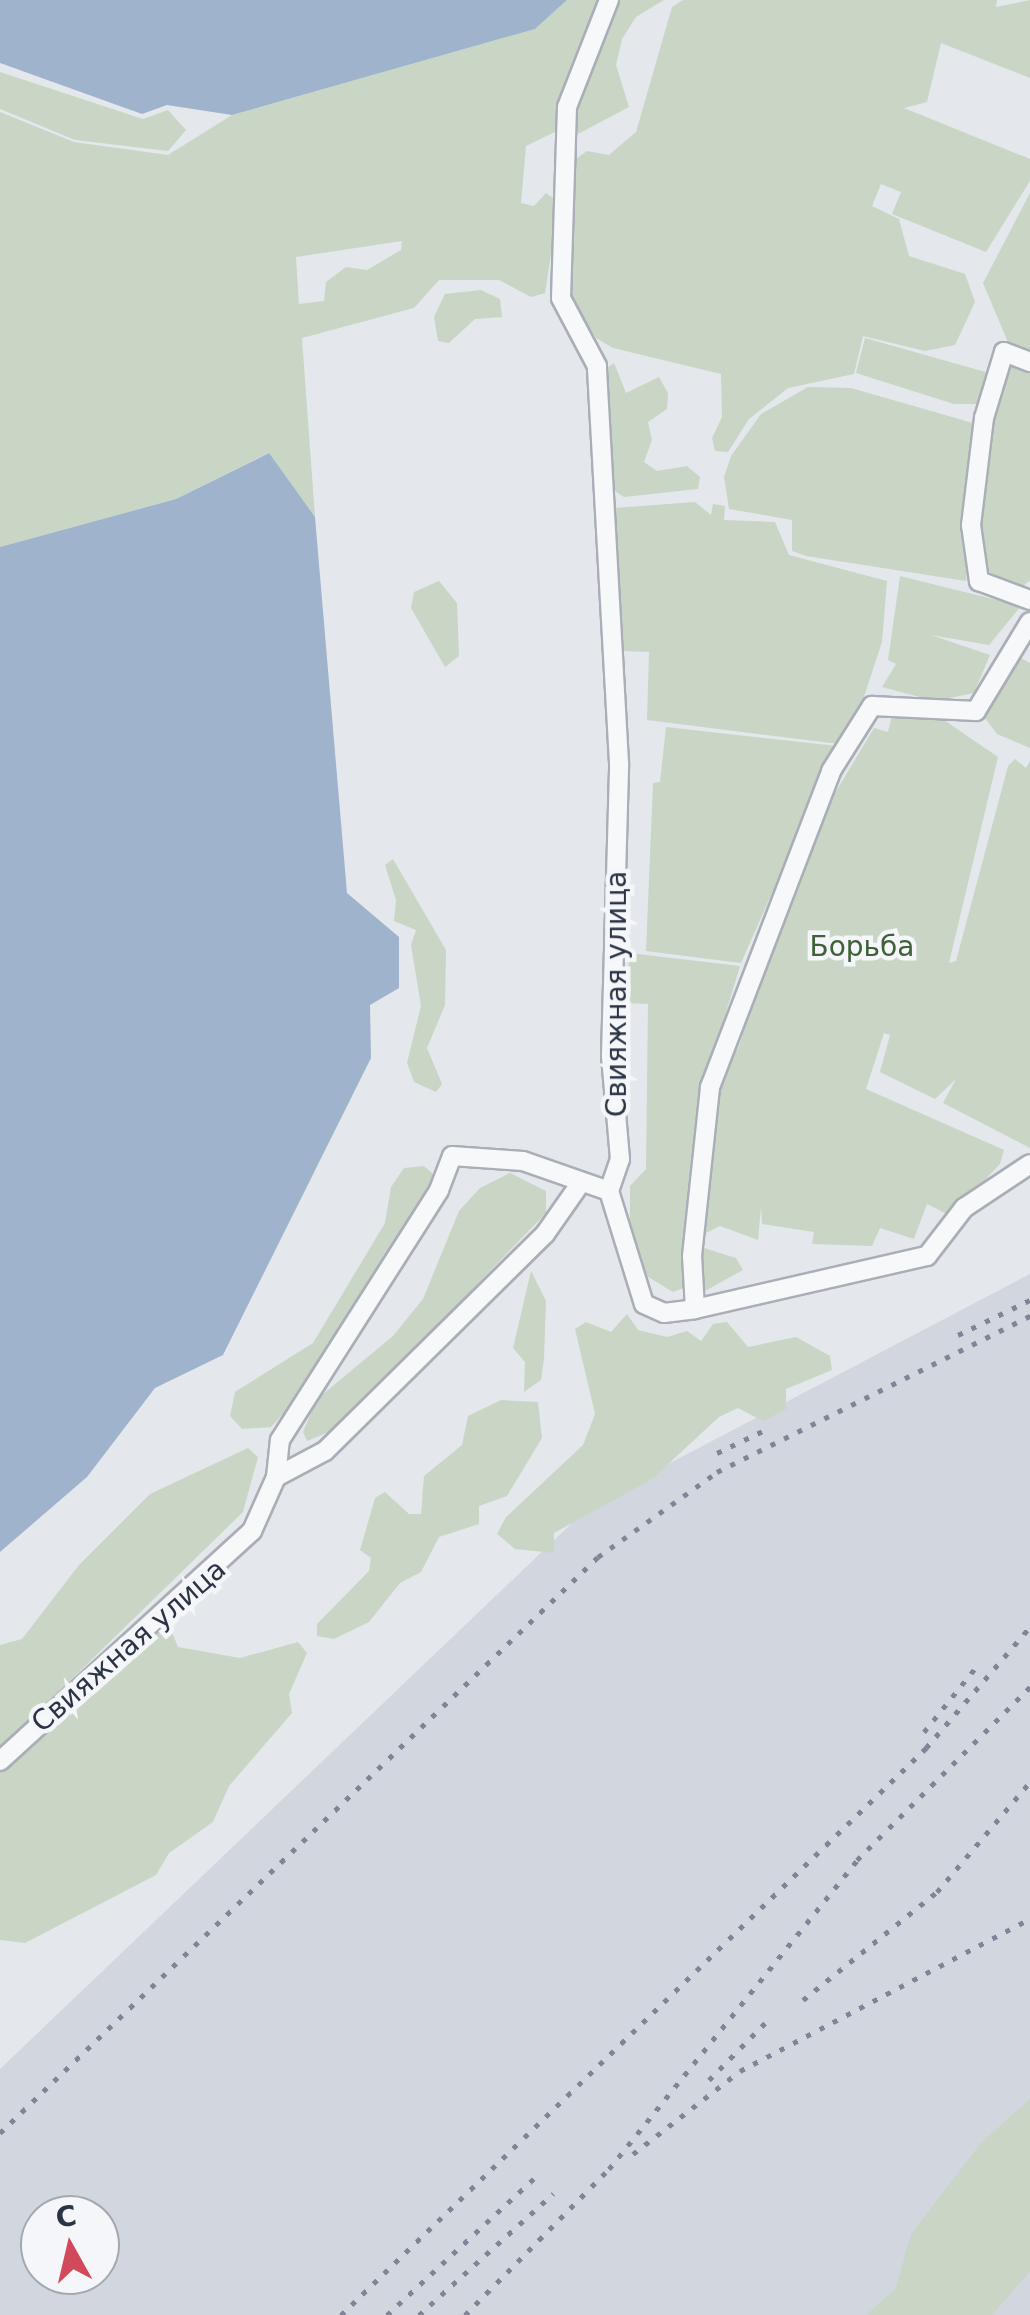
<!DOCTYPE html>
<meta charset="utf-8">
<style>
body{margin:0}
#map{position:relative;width:1030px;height:2315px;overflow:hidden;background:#e4e7ec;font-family:"DejaVu Sans",sans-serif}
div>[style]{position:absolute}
.built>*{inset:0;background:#d2d6de}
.green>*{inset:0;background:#c9d6c5}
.water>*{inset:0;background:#9fb4cc}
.roads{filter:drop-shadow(2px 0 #a9aeb7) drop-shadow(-2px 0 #a9aeb7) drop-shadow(0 2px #a9aeb7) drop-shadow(0 -2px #a9aeb7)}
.minor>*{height:18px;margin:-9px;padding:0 9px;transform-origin:9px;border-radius:9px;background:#f7f8fa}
.rail>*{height:5px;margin-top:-2.5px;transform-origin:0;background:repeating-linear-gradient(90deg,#7d8696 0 5px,transparent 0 15px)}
span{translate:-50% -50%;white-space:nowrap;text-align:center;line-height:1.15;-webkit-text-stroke:9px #f4f6f9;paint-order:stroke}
.park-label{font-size:28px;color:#3f6138}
.street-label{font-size:28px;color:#2b3445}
.north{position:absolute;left:20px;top:2195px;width:100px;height:100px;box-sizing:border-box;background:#f4f6f9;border:2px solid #a4a8b1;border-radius:50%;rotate:352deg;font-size:28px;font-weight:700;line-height:40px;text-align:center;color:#2b3445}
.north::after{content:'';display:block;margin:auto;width:35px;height:45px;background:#d1495b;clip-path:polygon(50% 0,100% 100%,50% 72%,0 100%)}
</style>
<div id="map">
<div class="built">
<i style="clip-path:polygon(evenodd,1030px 1274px,1030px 2315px,0 2315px,0 2069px,592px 1504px,1030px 1274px,40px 2215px,100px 2215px,100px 2275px,40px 2275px,40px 2215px)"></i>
</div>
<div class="green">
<i style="clip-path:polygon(evenodd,567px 0,599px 0,559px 130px,526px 146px,521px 203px,534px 206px,546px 193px,559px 202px,545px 293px,531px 297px,499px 280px,439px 280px,414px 308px,302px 338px,315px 517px,268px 453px,176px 499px,0 547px,0 112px,74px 142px,168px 155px,232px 115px,535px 29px,567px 0,402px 241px,401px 250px,367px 270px,346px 267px,326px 282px,324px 301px,299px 304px,296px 257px,402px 241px)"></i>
<i style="clip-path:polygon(617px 0,664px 0,636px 17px,622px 39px,616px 65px,629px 107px,578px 134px,573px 110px)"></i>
<i style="clip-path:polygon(683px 0,997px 0,996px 7px,1030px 0,1030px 78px,941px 43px,927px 102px,904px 108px,1030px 159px,1030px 181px,986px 252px,892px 214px,901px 192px,881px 184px,872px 206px,899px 219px,909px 256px,965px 274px,975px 302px,955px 345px,925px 351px,863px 336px,854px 374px,788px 388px,749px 419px,728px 452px,715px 451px,712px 438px,722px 417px,721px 374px,613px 348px,596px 338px,568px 292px,573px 161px,587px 151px,609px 155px,636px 132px,672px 7px)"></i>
<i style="clip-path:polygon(0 72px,143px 119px,168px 110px,186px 130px,168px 151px,75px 140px,0 109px)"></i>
<i style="clip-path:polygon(1030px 193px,1030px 356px,1010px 347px,983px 283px)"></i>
<i style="clip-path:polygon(481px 290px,500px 299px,502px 317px,475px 319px,449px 343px,438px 341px,434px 317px,445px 294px)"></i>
<i style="clip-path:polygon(865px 338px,989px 373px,980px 404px,954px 404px,856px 373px)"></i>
<i style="clip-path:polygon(1003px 361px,1030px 369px,1030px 580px,1021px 588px,982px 568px,979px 507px,988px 478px,980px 475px)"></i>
<i style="clip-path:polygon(614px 363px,626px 393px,659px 377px,668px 393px,667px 409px,648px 422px,652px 440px,644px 462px,657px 471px,687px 466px,700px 477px,698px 489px,624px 497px,609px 487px,602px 371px)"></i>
<i style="clip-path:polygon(808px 387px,851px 388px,980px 425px,966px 581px,806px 556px,792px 551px,792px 520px,729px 509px,724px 477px,731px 456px,761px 414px)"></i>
<i style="clip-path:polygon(695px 502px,711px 515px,713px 504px,725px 506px,724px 520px,775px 522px,789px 555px,887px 581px,882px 642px,858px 715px,839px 744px,647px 720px,649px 652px,622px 651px,614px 508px)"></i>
<i style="clip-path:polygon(900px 576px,1021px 606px,989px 645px,931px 635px,990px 655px,974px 693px,935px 701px,882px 687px,896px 664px,888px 660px)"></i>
<i style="clip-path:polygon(439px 581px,457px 603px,459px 656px,445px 667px,411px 608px,414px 592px)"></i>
<i style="clip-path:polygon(1011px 653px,1030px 663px,1030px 748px,997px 734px,985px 718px)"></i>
<i style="clip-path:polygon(893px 711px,944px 720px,998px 757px,949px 963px,956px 961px,1008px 766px,1015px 759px,1026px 768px,1030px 761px,1030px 1148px,943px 1103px,956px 1079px,935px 1099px,880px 1072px,890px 1035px,884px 1033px,866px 1089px,1004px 1150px,1000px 1164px,951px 1216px,927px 1204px,914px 1239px,880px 1228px,872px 1246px,812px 1244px,814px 1232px,762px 1224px,761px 1207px,758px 1240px,720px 1226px,704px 1234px,711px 1113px,727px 1058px,738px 1049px,791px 884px,826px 808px,874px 728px,888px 732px)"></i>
<i style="clip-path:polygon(666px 727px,837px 746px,741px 963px,646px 951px,653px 783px,660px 782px)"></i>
<i style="clip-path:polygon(393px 859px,446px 950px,445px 1005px,427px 1048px,442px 1084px,436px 1092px,414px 1082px,407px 1063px,421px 1006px,411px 945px,416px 930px,394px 921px,396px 900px,385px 865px)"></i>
<i style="clip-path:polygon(629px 953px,740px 966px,704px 1085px,686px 1287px,673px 1292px,635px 1269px,630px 1233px,630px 1186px,646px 1169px,648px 1004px,627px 1003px)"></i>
<i style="clip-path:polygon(424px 1166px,433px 1174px,431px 1187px,290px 1406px,271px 1427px,242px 1429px,230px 1416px,235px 1392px,313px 1343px,385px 1223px,391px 1187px,404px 1168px)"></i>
<i style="clip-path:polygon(510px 1173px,546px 1191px,546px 1213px,377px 1388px,331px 1431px,307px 1441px,303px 1432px,317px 1399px,393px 1336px,423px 1299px,459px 1211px,480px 1188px)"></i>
<i style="clip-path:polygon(701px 1247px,736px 1258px,743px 1270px,705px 1291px)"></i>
<i style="clip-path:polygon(531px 1271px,546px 1301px,544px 1359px,541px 1380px,524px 1392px,525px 1362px,513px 1348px)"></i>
<i style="clip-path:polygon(627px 1314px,638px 1330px,667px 1337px,687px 1331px,701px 1341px,713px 1324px,727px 1322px,748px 1347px,796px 1337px,830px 1356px,832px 1370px,786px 1389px,786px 1409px,763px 1421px,738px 1408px,719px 1417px,652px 1479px,554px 1533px,554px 1553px,515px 1549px,497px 1534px,506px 1517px,583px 1445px,595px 1414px,575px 1329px,586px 1322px,611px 1332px)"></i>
<i style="clip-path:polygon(501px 1400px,538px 1402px,542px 1438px,507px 1496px,479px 1506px,479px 1524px,439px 1537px,421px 1572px,400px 1583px,369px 1622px,334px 1639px,317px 1636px,317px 1624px,369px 1571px,371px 1558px,360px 1550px,375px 1498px,385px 1492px,409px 1514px,421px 1514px,424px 1476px,462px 1445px,468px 1416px)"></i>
<i style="clip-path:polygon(248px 1448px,258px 1457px,243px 1512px,0 1749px,0 1645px,22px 1639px,79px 1565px,150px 1494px)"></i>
<i style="clip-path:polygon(151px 1624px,169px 1625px,178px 1647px,240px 1658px,298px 1642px,307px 1653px,289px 1694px,292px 1713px,229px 1786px,213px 1822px,169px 1853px,156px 1875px,25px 1943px,0 1940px,0 1772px)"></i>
<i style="clip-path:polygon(1030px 2099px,1030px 2271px,992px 2315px,866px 2315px,896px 2288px,911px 2234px,981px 2143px)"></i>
</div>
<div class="water">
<i style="clip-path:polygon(0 0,567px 0,535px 29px,232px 115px,167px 105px,142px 114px,0 63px)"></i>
<i style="clip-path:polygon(269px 453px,315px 517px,347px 893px,399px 937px,399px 988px,370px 1005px,371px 1058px,223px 1355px,155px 1388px,87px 1477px,0 1552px,0 547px,176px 499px)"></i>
</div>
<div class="roads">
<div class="minor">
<i style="left:1030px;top:362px;width:28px;rotate:-159deg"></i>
<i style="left:1004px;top:352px;width:69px;rotate:106.9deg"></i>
<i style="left:984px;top:418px;width:108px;rotate:96.9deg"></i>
<i style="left:971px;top:525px;width:57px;rotate:81.9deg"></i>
<i style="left:979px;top:581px;width:54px;rotate:20.4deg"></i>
<i style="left:609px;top:1191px;width:34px;rotate:-71deg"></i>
<i style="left:620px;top:1159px;width:103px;rotate:-95deg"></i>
<i style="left:611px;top:1056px;width:293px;rotate:-88.4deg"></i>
<i style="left:619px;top:763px;width:398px;rotate:-93.2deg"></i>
<i style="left:597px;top:366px;width:77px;rotate:-117.9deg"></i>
<i style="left:561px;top:298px;width:191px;rotate:-88.2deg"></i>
<i style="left:567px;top:107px;width:115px;rotate:-68.6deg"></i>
<i style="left:609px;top:1191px;width:118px;rotate:72.8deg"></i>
<i style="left:644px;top:1304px;width:22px;rotate:24deg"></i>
<i style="left:664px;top:1313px;width:31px;rotate:-7deg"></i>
<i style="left:695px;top:1309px;width:53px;rotate:-93.2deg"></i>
<i style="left:692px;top:1256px;width:170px;rotate:-83.9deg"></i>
<i style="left:710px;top:1087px;width:338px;rotate:-69deg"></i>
<i style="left:831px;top:771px;width:77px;rotate:-57.8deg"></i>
<i style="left:872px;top:706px;width:104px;rotate:2.8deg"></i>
<i style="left:976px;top:711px;width:104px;rotate:-58.8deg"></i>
<i style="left:695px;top:1309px;width:238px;rotate:-12.9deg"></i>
<i style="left:927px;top:1256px;width:61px;rotate:-52.4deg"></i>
<i style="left:964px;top:1208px;width:79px;rotate:-33.7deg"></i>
<i style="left:276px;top:1477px;width:55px;rotate:-28deg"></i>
<i style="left:325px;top:1451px;width:309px;rotate:-44.6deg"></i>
<i style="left:545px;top:1234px;width:61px;rotate:-55deg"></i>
<i style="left:0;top:1761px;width:341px;rotate:-42.4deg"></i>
<i style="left:252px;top:1531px;width:59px;rotate:-66deg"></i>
<i style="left:276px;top:1477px;width:37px;rotate:-84deg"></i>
<i style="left:280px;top:1440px;width:296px;rotate:-57.5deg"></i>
<i style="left:439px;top:1190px;width:36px;rotate:-69deg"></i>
<i style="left:452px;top:1156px;width:71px;rotate:4deg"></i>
<i style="left:523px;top:1161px;width:91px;rotate:19.2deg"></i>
</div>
</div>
<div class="rail">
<i style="left:958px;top:1335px;width:80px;rotate:-25.9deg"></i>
<i style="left:717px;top:1453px;width:53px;rotate:-25.6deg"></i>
<i style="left:924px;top:1732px;width:85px;rotate:-51.2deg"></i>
<i style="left:803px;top:2000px;width:172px;rotate:-38.9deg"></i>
<i style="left:937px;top:1892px;width:144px;rotate:-49.8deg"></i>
<i style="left:709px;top:2080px;width:88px;rotate:-45.5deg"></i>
<i style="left:0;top:2133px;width:830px;rotate:-43.93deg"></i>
<i style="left:598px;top:1557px;width:146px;rotate:-35.5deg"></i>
<i style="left:717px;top:1472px;width:350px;rotate:-26.5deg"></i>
<i style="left:633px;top:2154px;width:135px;rotate:-37.8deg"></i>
<i style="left:740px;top:2071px;width:327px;rotate:-27.7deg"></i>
<i style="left:341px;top:2315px;width:815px;rotate:-44.1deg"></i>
<i style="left:926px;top:1748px;width:160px;rotate:-49.3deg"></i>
<i style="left:387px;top:2315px;width:209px;rotate:-42.9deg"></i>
<i style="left:419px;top:2315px;width:181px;rotate:-42.1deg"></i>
<i style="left:465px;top:2315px;width:205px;rotate:-45.4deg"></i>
<i style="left:609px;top:2169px;width:396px;rotate:-51.2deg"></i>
<i style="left:857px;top:1860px;width:245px;rotate:-45deg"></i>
</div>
<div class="park-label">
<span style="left:862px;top:947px">Борьба</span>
</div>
<div class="street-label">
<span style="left:617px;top:994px;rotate:-90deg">Свияжная улица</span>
<span style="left:129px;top:1646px;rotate:-41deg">Свияжная улица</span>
</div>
<div class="north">С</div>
</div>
